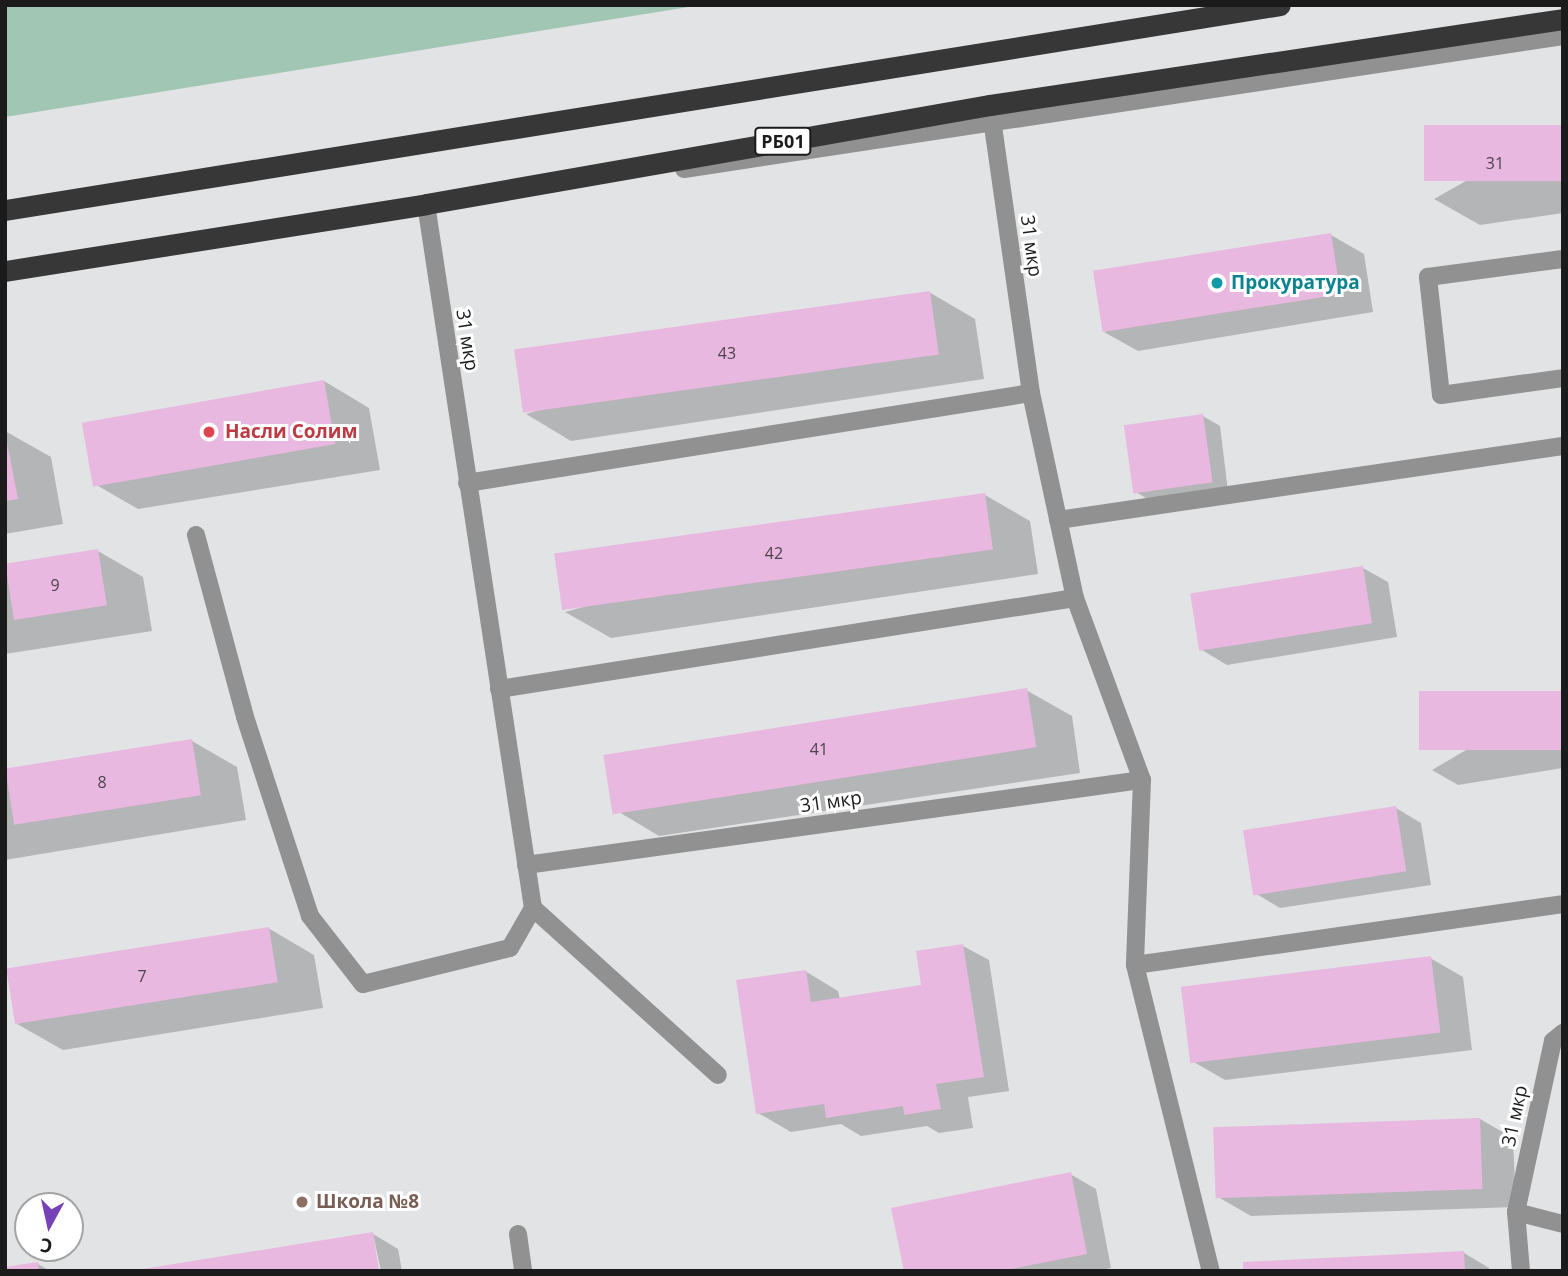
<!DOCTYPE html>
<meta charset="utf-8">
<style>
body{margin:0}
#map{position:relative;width:1568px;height:1276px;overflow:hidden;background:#e2e3e4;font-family:"Open Sans",sans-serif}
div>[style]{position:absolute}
.green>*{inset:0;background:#a1c6b3}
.shadow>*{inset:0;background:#0003}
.building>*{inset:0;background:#e8b8e0;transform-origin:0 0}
.lane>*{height:18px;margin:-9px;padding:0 9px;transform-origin:9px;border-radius:9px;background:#919191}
.street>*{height:18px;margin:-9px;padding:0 9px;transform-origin:9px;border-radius:9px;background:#919191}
.highway>*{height:21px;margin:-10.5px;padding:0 10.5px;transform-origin:10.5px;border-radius:10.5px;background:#373738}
.dots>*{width:19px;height:19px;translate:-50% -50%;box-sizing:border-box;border:4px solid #fff;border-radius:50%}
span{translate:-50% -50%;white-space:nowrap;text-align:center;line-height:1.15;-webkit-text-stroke:6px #fff;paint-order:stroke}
.number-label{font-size:16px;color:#4e424d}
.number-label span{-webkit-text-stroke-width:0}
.shield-label span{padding:2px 5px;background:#fff;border:2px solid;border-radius:5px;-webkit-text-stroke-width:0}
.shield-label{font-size:18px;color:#1b1b1c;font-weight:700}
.street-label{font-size:19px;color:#1b1b1c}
.culture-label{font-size:19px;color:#0d838f;font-weight:700}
.left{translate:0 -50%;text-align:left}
.health-label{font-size:19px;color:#be3a42;font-weight:700}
.education-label{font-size:19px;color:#785e54;font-weight:700}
.frame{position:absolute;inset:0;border:7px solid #1b1b1c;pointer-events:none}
.north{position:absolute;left:14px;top:1192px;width:70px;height:70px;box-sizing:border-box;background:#fff;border:2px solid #a4a4a4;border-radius:50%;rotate:188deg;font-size:19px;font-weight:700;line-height:28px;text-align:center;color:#1b1b1c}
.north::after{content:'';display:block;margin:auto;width:24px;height:32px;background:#7741b8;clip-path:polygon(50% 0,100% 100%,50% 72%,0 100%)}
</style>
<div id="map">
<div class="green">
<i style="clip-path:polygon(5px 5px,701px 5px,5px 117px)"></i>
</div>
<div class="shadow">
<i style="clip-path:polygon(1563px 126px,1563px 213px,1480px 225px,1434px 199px)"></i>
<i style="clip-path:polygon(1331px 235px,1364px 254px,1373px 312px,1138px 351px,1104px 332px)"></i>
<i style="clip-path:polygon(929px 292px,975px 319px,984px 379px,571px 441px,526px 414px)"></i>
<i style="clip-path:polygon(324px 381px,369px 408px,380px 470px,138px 509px,93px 483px)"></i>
<i style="clip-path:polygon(1203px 416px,1220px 426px,1228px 491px,1151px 501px,1134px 491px)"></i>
<i style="clip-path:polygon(5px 431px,51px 457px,63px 524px,5px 534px)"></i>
<i style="clip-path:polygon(985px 495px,1030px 521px,1038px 574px,611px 638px,565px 612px)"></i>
<i style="clip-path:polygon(98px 551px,143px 577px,152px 631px,5px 654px,5px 566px)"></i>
<i style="clip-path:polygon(1363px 568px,1388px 582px,1397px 637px,1227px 665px,1202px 650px)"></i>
<i style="clip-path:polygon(1026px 690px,1072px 716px,1080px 773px,659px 836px,614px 809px)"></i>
<i style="clip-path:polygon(1563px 693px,1563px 768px,1458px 785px,1432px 770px)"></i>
<i style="clip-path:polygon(192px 741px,237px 767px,246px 820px,5px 860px,5px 771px)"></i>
<i style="clip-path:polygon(1396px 808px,1421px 823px,1431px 885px,1280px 908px,1255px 893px)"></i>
<i style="clip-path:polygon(268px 928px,314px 955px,323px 1008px,63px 1050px,17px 1024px)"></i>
<i style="clip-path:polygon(963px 946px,989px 960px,1009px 1091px,968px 1097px,973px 1128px,939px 1133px,927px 1126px,861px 1136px,841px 1124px,791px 1132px,758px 1113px,805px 971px,838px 991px,840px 999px,923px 986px)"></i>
<i style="clip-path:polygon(1430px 958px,1463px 977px,1472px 1050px,1225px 1080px,1192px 1061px)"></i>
<i style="clip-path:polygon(1480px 1119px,1513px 1138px,1516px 1207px,1251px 1216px,1218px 1197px)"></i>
<i style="clip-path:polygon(1070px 1174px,1096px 1189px,1111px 1268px,1096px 1271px,905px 1271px)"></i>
<i style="clip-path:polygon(373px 1234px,398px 1249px,402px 1271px,381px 1271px)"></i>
<i style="clip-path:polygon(1464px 1253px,1489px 1268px,1490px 1271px,1245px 1271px)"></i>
<i style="clip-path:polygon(38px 1264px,50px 1271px,5px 1271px)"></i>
</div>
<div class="building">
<i style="left:1563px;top:125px;width:56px;height:139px;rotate:90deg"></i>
<i style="left:1331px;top:233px;width:62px;height:241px;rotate:81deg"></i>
<i style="left:930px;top:291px;width:64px;height:420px;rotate:82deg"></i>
<i style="left:324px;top:380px;width:65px;height:246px;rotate:80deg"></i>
<i style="left:1203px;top:414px;width:69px;height:80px;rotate:82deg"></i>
<i style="clip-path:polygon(5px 432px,18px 499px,5px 501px)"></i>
<i style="left:985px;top:493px;width:57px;height:435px;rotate:82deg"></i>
<i style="left:98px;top:549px;width:57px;height:94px;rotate:81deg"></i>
<i style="left:1363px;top:566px;width:58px;height:175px;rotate:81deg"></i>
<i style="left:1027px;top:688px;width:60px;height:429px;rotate:81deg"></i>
<i style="left:1563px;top:691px;width:59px;height:144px;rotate:90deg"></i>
<i style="left:192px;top:739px;width:57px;height:189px;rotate:81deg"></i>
<i style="left:1396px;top:806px;width:66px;height:155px;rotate:81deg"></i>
<i style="left:269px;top:927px;width:56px;height:266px;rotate:81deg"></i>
<i style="clip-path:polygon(963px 944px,984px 1077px,936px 1084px,941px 1109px,904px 1115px,903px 1106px,826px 1118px,824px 1104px,756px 1114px,736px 980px,806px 970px,811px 1002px,921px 985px,916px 951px)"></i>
<i style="left:1431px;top:956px;width:77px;height:252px;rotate:83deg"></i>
<i style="left:1480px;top:1118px;width:71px;height:267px;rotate:88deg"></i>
<i style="clip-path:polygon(1071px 1172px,1087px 1254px,1001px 1271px,904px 1271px,891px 1208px)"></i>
<i style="clip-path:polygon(373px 1232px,379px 1271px,143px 1271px,143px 1269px)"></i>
<i style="clip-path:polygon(1464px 1251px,1465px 1271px,1243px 1271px,1243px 1262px)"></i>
<i style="clip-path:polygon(38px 1262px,39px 1271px,5px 1271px,5px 1267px)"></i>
</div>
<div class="lane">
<i style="left:684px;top:169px;width:889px;rotate:-8.6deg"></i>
<i style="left:1441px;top:395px;width:119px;rotate:-96.3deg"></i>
<i style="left:1428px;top:277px;width:136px;rotate:-7.6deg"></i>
<i style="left:518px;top:1234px;width:37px;rotate:82deg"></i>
</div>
<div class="street">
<i style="left:990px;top:105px;width:291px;rotate:81.9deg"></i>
<i style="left:1031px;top:393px;width:210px;rotate:77.9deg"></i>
<i style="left:1075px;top:598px;width:194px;rotate:69.8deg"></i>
<i style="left:1142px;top:780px;width:185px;rotate:92.2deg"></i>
<i style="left:1135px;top:965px;width:315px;rotate:76.1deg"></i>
<i style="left:426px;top:204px;width:712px;rotate:81.36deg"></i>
<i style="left:533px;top:908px;width:249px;rotate:42.1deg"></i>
<i style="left:1441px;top:395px;width:123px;rotate:-7.9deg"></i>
<i style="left:467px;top:483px;width:571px;rotate:-9.07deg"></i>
<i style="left:1058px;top:520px;width:510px;rotate:-8.34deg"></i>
<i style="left:196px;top:535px;width:188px;rotate:74.9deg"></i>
<i style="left:245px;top:717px;width:209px;rotate:71.9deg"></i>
<i style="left:310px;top:916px;width:86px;rotate:52.1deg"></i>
<i style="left:363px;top:984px;width:151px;rotate:-13.8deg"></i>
<i style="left:510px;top:948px;width:46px;rotate:-60.1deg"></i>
<i style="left:499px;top:689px;width:583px;rotate:-8.98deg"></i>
<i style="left:526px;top:865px;width:622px;rotate:-7.86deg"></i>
<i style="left:1135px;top:965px;width:432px;rotate:-8.1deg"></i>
<i style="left:1516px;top:1212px;width:49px;rotate:14.3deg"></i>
<i style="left:1521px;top:1271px;width:59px;rotate:-94.8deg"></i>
<i style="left:1516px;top:1212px;width:175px;rotate:-77.8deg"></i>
<i style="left:1553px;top:1041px;width:13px;rotate:-39deg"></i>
</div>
<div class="highway">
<i style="left:5px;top:210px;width:1291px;rotate:-9.13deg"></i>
<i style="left:5px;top:271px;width:426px;rotate:-9deg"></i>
<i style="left:426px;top:204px;width:573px;rotate:-9.96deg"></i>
<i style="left:990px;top:105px;width:579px;rotate:-8.54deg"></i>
</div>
<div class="dots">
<i style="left:1217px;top:283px;background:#0f9aa8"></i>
<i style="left:209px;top:432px;background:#e0444e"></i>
<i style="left:302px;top:1202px;background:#8d6e63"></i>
</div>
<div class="number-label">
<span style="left:1495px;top:163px">31</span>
<span style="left:727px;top:353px">43</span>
<span style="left:774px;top:553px">42</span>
<span style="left:55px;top:585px">9</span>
<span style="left:819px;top:749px">41</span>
<span style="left:102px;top:782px">8</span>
<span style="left:142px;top:976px">7</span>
</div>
<div class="shield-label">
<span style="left:783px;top:141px">РБ01</span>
</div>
<div class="street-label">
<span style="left:1031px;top:246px;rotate:82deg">31 мкр</span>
<span style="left:467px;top:340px;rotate:81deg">31 мкр</span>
<span style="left:831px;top:802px;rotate:-8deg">31 мкр</span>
<span style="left:1515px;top:1116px;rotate:-78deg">31 мкр</span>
</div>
<div class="culture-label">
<span class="left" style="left:1231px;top:283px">Прокуратура</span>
</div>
<div class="health-label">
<span class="left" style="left:225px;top:432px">Насли Солим</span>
</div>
<div class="education-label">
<span class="left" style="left:316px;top:1202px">Школа №8</span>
</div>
<div class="frame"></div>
<div class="north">С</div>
</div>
